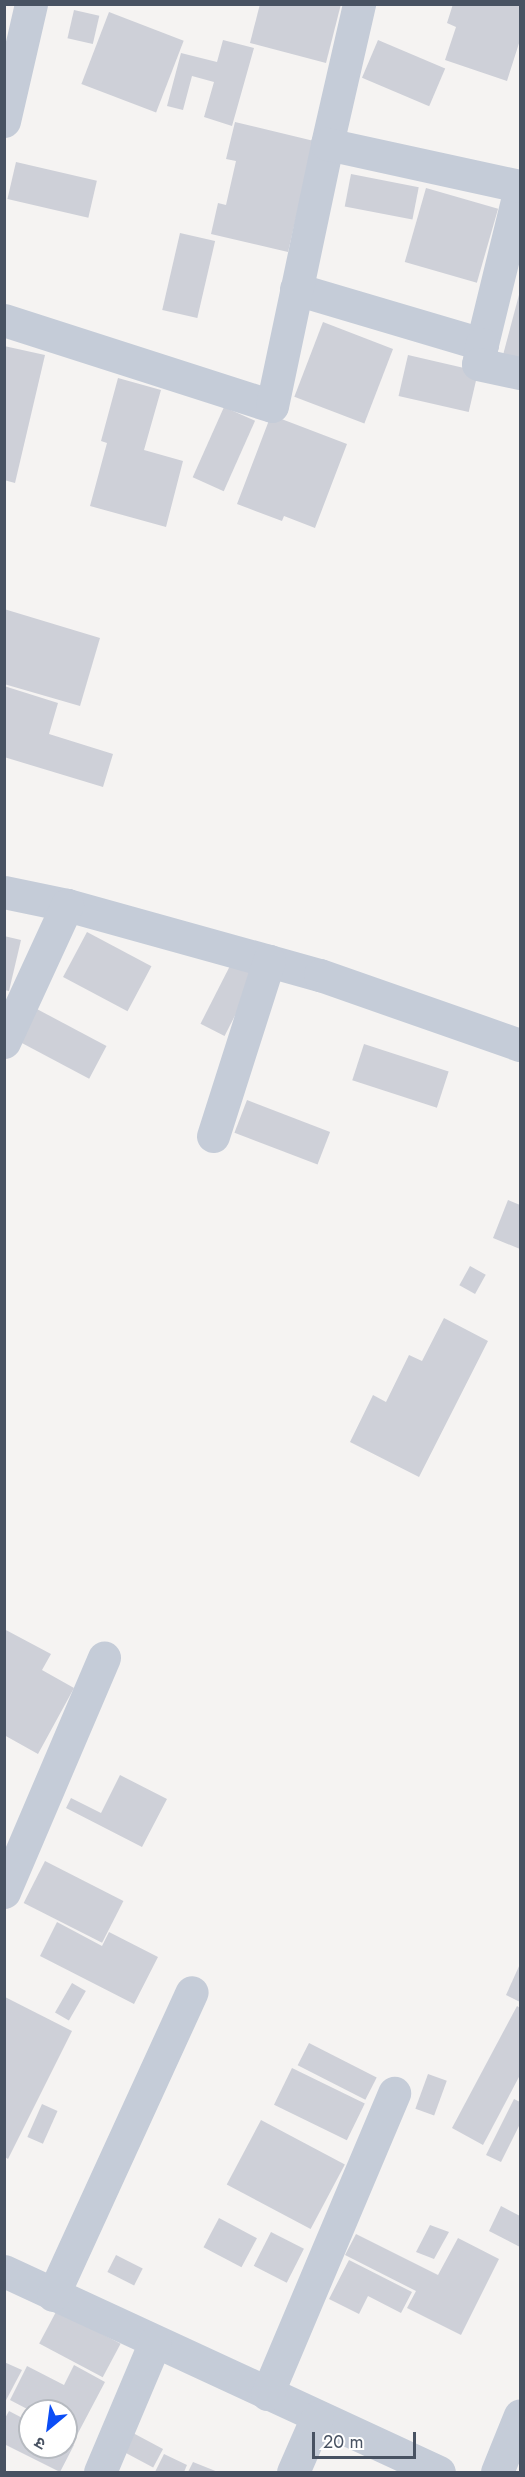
<!DOCTYPE html>
<meta charset="utf-8">
<style>
body{margin:0}
#map{position:relative;width:525px;height:2477px;overflow:hidden;background:#f5f3f2;font-family:Jost,"Noto Sans Devanagari",sans-serif}
div>[style]{position:absolute}
.building>*{inset:0;background:#ced0d8;transform-origin:0 0}
.minor>*{height:33px;margin:-16.5px;padding:0 16.5px;transform-origin:16.5px;border-radius:16.5px;background:#c5ccd8}
span{translate:-50% -50%;white-space:nowrap;text-align:center;line-height:1.15;-webkit-text-stroke:4.5px #fff;paint-order:stroke}
.frame{position:absolute;inset:0;border:6px solid #485262;pointer-events:none}
.north{position:absolute;left:18px;top:2399px;width:60px;height:60px;box-sizing:border-box;background:#fff;border:2px solid #b6bac0;border-radius:50%;rotate:209deg;font-size:16px;font-weight:700;line-height:24px;text-align:center;color:#485262}
.north::after{content:'';display:block;margin:auto;width:21px;height:27px;background:#0b4df6;clip-path:polygon(50% 0,100% 100%,50% 72%,0 100%)}
.scale{position:absolute;left:312px;top:2432px;width:104px;height:27px;box-sizing:border-box;border:3px solid #485262;border-top:0;padding-left:8px;font-size:18px;line-height:21px;white-space:nowrap;color:#485262;-webkit-text-stroke:4px #fff;paint-order:stroke}
</style>
<div id="map">
<div class="building">
<i style="clip-path:polygon(260px 4px,341px 4px,326px 63px,250px 43px)"></i>
<i style="clip-path:polygon(453px 4px,520px 4px,520px 40px,507px 81px,445px 60px,456px 27px,447px 23px)"></i>
<i style="left:74px;top:10px;width:26px;height:29px;rotate:13deg"></i>
<i style="left:109px;top:12px;width:80px;height:77px;rotate:21deg"></i>
<i style="clip-path:polygon(223px 40px,254px 48px,232px 126px,204px 117px,214px 82px,192px 76px,183px 110px,167px 106px,181px 53px,217px 62px)"></i>
<i style="left:378px;top:40px;width:73px;height:41px;rotate:23deg"></i>
<i style="clip-path:polygon(235px 122px,314px 141px,288px 252px,211px 234px,218px 203px,226px 205px,236px 161px,226px 159px)"></i>
<i style="left:16px;top:162px;width:83px;height:38px;rotate:13deg"></i>
<i style="left:351px;top:174px;width:69px;height:33px;rotate:11deg"></i>
<i style="left:426px;top:188px;width:75px;height:77px;rotate:16deg"></i>
<i style="left:180px;top:233px;width:36px;height:79px;rotate:13deg"></i>
<i style="clip-path:polygon(520px 291px,520px 359px,503px 355px)"></i>
<i style="left:323px;top:322px;width:75px;height:80px;rotate:21deg"></i>
<i style="clip-path:polygon(4px 346px,45px 355px,15px 483px,4px 480px)"></i>
<i style="left:408px;top:355px;width:72px;height:42px;rotate:13deg"></i>
<i style="clip-path:polygon(118px 378px,161px 390px,144px 450px,183px 461px,166px 527px,90px 506px,107px 443px,101px 441px)"></i>
<i style="left:224px;top:407px;width:34px;height:77px;rotate:24deg"></i>
<i style="clip-path:polygon(271px 415px,347px 444px,315px 528px,284px 516px,282px 521px,237px 504px)"></i>
<i style="clip-path:polygon(4px 609px,100px 638px,80px 706px,4px 684px)"></i>
<i style="clip-path:polygon(4px 686px,58px 703px,49px 734px,113px 754px,103px 787px,4px 757px)"></i>
<i style="left:87px;top:932px;width:73px;height:51px;rotate:28deg"></i>
<i style="clip-path:polygon(4px 936px,21px 940px,9px 991px,4px 990px)"></i>
<i style="left:235px;top:956px;width:27px;height:76px;rotate:27deg"></i>
<i style="left:35px;top:1008px;width:81px;height:37px;rotate:28deg"></i>
<i style="left:364px;top:1044px;width:89px;height:38px;rotate:18deg"></i>
<i style="left:247px;top:1100px;width:89px;height:35px;rotate:21deg"></i>
<i style="clip-path:polygon(508px 1200px,520px 1205px,520px 1249px,493px 1238px)"></i>
<i style="left:470px;top:1266px;width:18px;height:22px;rotate:29deg"></i>
<i style="clip-path:polygon(444px 1318px,488px 1341px,419px 1477px,350px 1442px,373px 1395px,386px 1402px,409px 1355px,422px 1361px)"></i>
<i style="clip-path:polygon(4px 1629px,51px 1654px,42px 1670px,74px 1688px,38px 1754px,4px 1735px)"></i>
<i style="clip-path:polygon(120px 1775px,167px 1799px,142px 1847px,66px 1808px,71px 1798px,101px 1813px)"></i>
<i style="left:45px;top:1861px;width:88px;height:47px;rotate:27deg"></i>
<i style="clip-path:polygon(57px 1922px,102px 1946px,109px 1932px,158px 1957px,134px 2004px,40px 1956px)"></i>
<i style="clip-path:polygon(520px 1964px,520px 2002px,506px 1995px)"></i>
<i style="left:72px;top:1983px;width:16px;height:34px;rotate:30deg"></i>
<i style="clip-path:polygon(5px 1997px,72px 2031px,8px 2159px,5px 2157px)"></i>
<i style="clip-path:polygon(517px 2006px,520px 2008px,520px 2075px,483px 2145px,452px 2128px)"></i>
<i style="left:309px;top:2043px;width:76px;height:25px;rotate:27deg"></i>
<i style="left:292px;top:2068px;width:81px;height:41px;rotate:26deg"></i>
<i style="left:428px;top:2074px;width:20px;height:37px;rotate:20deg"></i>
<i style="clip-path:polygon(514px 2099px,520px 2102px,520px 2124px,501px 2162px,486px 2155px)"></i>
<i style="left:42px;top:2104px;width:17px;height:36px;rotate:24deg"></i>
<i style="left:261px;top:2120px;width:95px;height:73px;rotate:28deg"></i>
<i style="clip-path:polygon(501px 2206px,520px 2216px,520px 2247px,489px 2231px)"></i>
<i style="left:219px;top:2218px;width:43px;height:33px;rotate:28deg"></i>
<i style="clip-path:polygon(430px 2225px,449px 2232px,434px 2259px,416px 2252px)"></i>
<i style="left:271px;top:2232px;width:37px;height:38px;rotate:27deg"></i>
<i style="clip-path:polygon(356px 2234px,438px 2275px,458px 2238px,499px 2259px,461px 2335px,407px 2308px,416px 2291px,345px 2255px)"></i>
<i style="left:116px;top:2255px;width:30px;height:19px;rotate:27deg"></i>
<i style="clip-path:polygon(349px 2260px,412px 2292px,401px 2313px,368px 2296px,359px 2314px,329px 2299px)"></i>
<i style="left:57px;top:2310px;width:72px;height:38px;rotate:28deg"></i>
<i style="clip-path:polygon(4px 2362px,22px 2370px,4px 2404px)"></i>
<i style="clip-path:polygon(74px 2365px,105px 2382px,77px 2435px,66px 2429px,66px 2411px,31px 2411px,10px 2400px,27px 2366px,64px 2385px)"></i>
<i style="clip-path:polygon(9px 2411px,30px 2422px,30px 2447px,66px 2447px,66px 2440px,74px 2445px,60px 2472px,4px 2444px,4px 2420px)"></i>
<i style="left:133px;top:2433px;width:34px;height:21px;rotate:28deg"></i>
<i style="clip-path:polygon(164px 2454px,187px 2465px,184px 2472px,155px 2472px)"></i>
<i style="clip-path:polygon(193px 2462px,218px 2472px,188px 2472px)"></i>
</div>
<div class="minor">
<i style="left:4px;top:121px;width:120px;rotate:-77deg"></i>
<i style="left:327px;top:144px;width:144px;rotate:-77.1deg"></i>
<i style="left:296px;top:289px;width:194px;rotate:16.5deg"></i>
<i style="left:482px;top:344px;width:161px;rotate:-76.3deg"></i>
<i style="left:4px;top:320px;width:281px;rotate:17.8deg"></i>
<i style="left:272px;top:406px;width:268px;rotate:-78.1deg"></i>
<i style="left:327px;top:144px;width:198px;rotate:12.3deg"></i>
<i style="left:482px;top:344px;width:20px;rotate:101deg"></i>
<i style="left:478px;top:364px;width:43px;rotate:12.1deg"></i>
<i style="left:4px;top:892px;width:64px;rotate:11.7deg"></i>
<i style="left:67px;top:905px;width:263px;rotate:15.5deg"></i>
<i style="left:320px;top:975px;width:212px;rotate:19.3deg"></i>
<i style="left:4px;top:1042px;width:151px;rotate:-65.3deg"></i>
<i style="left:213px;top:1136px;width:184px;rotate:-72.3deg"></i>
<i style="left:4px;top:1892px;width:255px;rotate:-66.9deg"></i>
<i style="left:4px;top:2271px;width:479px;rotate:24.8deg"></i>
<i style="left:53px;top:2295px;width:333px;rotate:-65.4deg"></i>
<i style="left:267px;top:2394px;width:327px;rotate:-67.1deg"></i>
<i style="left:100px;top:2472px;width:141px;rotate:-67.1deg"></i>
<i style="left:293px;top:2472px;width:60px;rotate:-66.4deg"></i>
<i style="left:497px;top:2472px;width:61px;rotate:-68deg"></i>
</div>
<div class="frame"></div>
<div class="north">उ</div>
<div class="scale">20 m</div>
</div>
